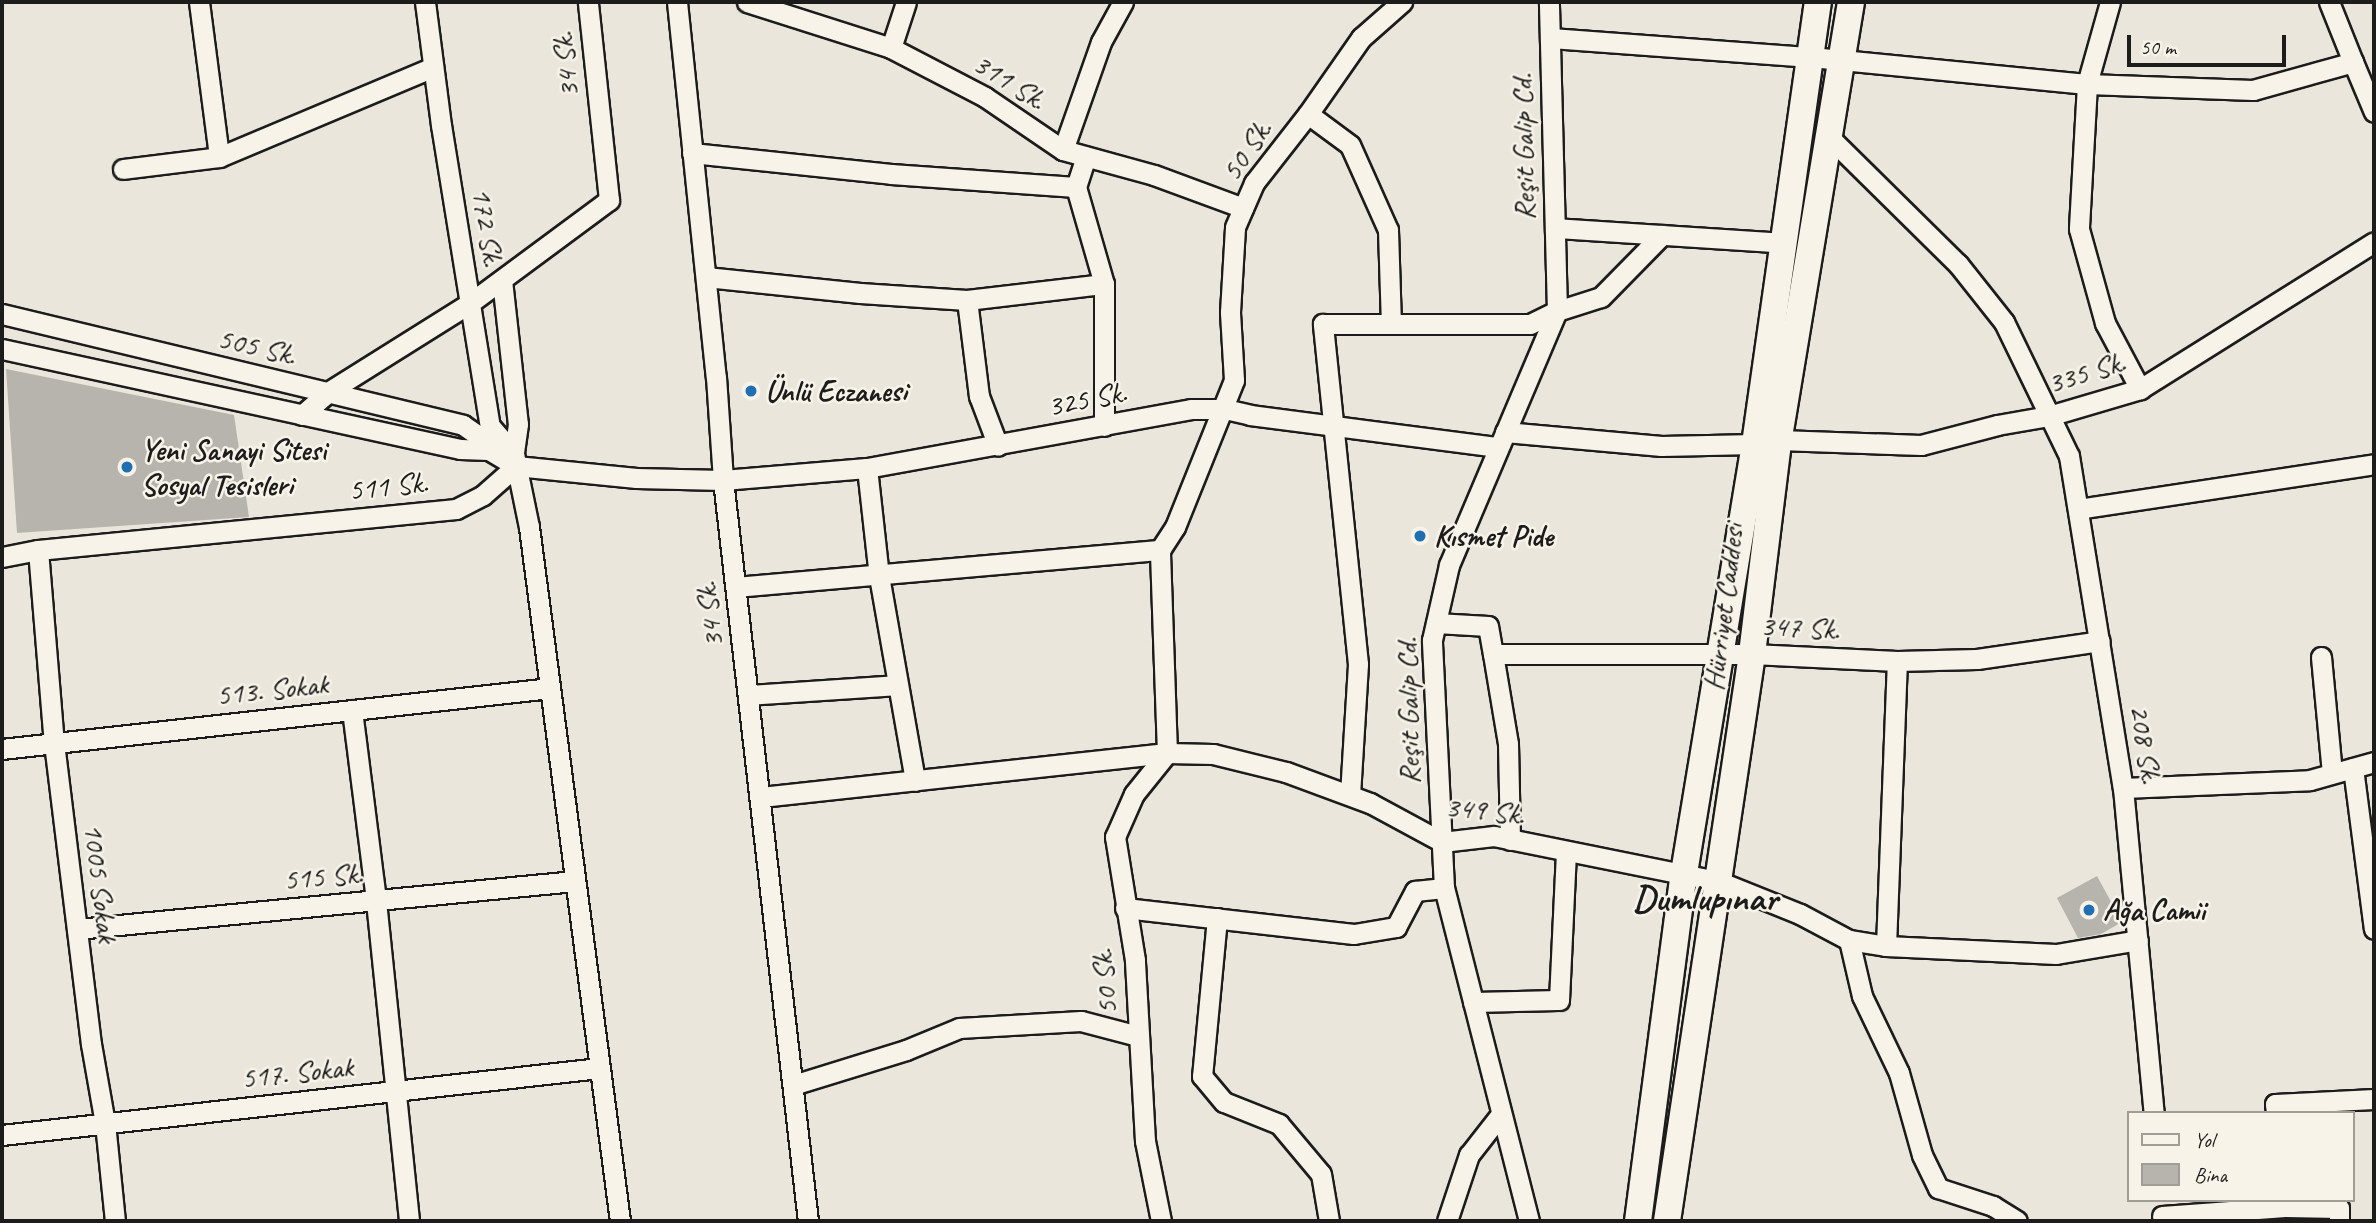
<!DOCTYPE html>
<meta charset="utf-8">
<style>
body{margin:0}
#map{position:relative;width:2376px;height:1223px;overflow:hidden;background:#eae6dc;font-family:Caveat,sans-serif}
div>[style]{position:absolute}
.building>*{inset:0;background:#b6b4ac}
.roads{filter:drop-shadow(2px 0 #1c1c1c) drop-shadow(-2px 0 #1c1c1c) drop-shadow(0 2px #1c1c1c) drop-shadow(0 -2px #1c1c1c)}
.minor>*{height:19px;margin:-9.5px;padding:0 9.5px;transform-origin:9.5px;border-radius:9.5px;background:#f7f3e8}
.secondary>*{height:26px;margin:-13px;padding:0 13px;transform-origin:13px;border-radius:13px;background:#f7f3e8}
.dots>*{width:19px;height:19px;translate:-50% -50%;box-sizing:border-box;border:4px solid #f7f3e8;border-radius:50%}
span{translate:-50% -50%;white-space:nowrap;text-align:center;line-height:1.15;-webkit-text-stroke:5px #f7f3e8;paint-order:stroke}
.street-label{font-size:30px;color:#1c1c1c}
.poi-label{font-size:30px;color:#1c1c1c;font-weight:700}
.left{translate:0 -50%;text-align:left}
.district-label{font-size:37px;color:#1c1c1c;font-weight:700}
.frame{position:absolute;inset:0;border:4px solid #1c1c1c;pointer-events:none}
.legend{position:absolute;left:2127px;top:1111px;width:228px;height:91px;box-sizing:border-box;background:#f7f3e8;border:2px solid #9f9d96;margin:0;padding:9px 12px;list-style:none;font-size:21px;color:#1c1c1c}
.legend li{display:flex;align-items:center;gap:14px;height:35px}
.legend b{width:35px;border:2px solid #9f9d96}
.scale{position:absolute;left:2127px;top:35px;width:159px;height:32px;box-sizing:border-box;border:4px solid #1c1c1c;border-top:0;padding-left:9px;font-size:21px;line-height:24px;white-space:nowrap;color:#1c1c1c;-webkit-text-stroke:5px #f7f3e8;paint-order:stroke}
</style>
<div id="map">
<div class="building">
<i style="clip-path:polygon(6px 369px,234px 415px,249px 517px,17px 533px)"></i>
<i style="clip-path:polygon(2097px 876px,2122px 922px,2101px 934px,2078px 938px,2057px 898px)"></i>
</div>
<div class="roads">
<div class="minor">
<i style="left:199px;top:2px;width:156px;rotate:82.6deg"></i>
<i style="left:425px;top:2px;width:124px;rotate:82.6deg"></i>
<i style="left:441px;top:125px;width:305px;rotate:80.8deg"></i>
<i style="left:490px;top:426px;width:37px;rotate:49deg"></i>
<i style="left:677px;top:2px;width:377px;rotate:84.1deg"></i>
<i style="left:716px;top:377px;width:103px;rotate:86.1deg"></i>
<i style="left:723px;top:480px;width:746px;rotate:83.46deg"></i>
<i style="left:747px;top:2px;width:151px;rotate:17.7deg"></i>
<i style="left:891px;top:48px;width:106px;rotate:27.5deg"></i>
<i style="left:985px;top:97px;width:94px;rotate:34.2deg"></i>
<i style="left:1063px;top:150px;width:94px;rotate:15.4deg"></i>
<i style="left:1154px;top:175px;width:95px;rotate:20.3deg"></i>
<i style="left:2110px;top:2px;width:85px;rotate:105.7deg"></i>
<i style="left:2087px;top:84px;width:145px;rotate:93.2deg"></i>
<i style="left:2079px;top:229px;width:98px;rotate:74.5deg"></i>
<i style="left:2105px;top:323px;width:75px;rotate:62.1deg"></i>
<i style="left:1550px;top:38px;width:262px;rotate:4.2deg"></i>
<i style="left:1811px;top:57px;width:277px;rotate:5.6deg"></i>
<i style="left:2087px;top:84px;width:166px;rotate:2.1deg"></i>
<i style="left:2253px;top:90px;width:104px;rotate:-15.6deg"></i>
<i style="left:2353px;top:62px;width:65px;rotate:-111.8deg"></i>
<i style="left:891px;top:48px;width:48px;rotate:-71.9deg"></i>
<i style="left:2353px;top:62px;width:54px;rotate:67.2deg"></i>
<i style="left:1308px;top:114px;width:52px;rotate:36.4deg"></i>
<i style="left:1350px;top:145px;width:93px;rotate:65.9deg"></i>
<i style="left:1388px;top:230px;width:93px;rotate:88.2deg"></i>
<i style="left:1829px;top:137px;width:181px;rotate:44.6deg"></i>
<i style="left:1958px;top:264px;width:74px;rotate:51.6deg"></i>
<i style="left:2004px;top:322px;width:149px;rotate:64.1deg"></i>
<i style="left:2069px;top:456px;width:336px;rotate:80.8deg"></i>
<i style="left:2123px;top:788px;width:326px;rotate:84.6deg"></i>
<i style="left:1063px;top:150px;width:114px;rotate:-70.6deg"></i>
<i style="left:1101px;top:42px;width:46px;rotate:-61.2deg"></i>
<i style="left:692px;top:153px;width:200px;rotate:6deg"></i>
<i style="left:891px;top:174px;width:185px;rotate:4deg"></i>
<i style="left:1076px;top:187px;width:32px;rotate:-72deg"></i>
<i style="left:123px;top:169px;width:97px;rotate:-7.1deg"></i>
<i style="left:219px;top:157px;width:232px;rotate:-22.8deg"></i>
<i style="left:1076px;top:187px;width:101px;rotate:73.9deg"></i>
<i style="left:1104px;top:284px;width:142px;rotate:90deg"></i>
<i style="left:1555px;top:228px;width:229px;rotate:3.7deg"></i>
<i style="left:706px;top:277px;width:155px;rotate:5.9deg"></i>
<i style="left:860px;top:293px;width:107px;rotate:3.7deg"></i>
<i style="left:967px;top:300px;width:138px;rotate:-6.7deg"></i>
<i style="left:502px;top:280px;width:145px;rotate:83.7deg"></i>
<i style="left:518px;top:424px;width:30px;rotate:98deg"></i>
<i style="left:514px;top:454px;width:75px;rotate:78.4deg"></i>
<i style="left:529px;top:527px;width:700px;rotate:82.53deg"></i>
<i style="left:967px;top:300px;width:97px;rotate:82.9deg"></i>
<i style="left:979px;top:396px;width:53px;rotate:69.2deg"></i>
<i style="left:2px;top:314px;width:474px;rotate:13.5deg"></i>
<i style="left:463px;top:425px;width:19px;rotate:35deg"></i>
<i style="left:479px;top:436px;width:17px;rotate:54deg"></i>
<i style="left:489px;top:450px;width:31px;rotate:31deg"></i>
<i style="left:516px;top:466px;width:121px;rotate:5.7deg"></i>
<i style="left:636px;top:478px;width:87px;rotate:1.3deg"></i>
<i style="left:723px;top:480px;width:144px;rotate:-4.8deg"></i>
<i style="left:867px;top:468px;width:329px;rotate:-10.3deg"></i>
<i style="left:1191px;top:409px;width:34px"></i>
<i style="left:1225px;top:409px;width:26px;rotate:13deg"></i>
<i style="left:1250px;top:415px;width:250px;rotate:7.4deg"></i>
<i style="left:2px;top:349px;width:469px;rotate:12.3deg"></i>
<i style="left:460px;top:449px;width:29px;rotate:2deg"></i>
<i style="left:302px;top:415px;width:35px;rotate:-41deg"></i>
<i style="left:328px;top:392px;width:168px;rotate:-32.1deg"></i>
<i style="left:470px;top:303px;width:173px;rotate:-36.5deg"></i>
<i style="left:609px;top:200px;width:199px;rotate:-96.1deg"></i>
<i style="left:1505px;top:432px;width:157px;rotate:5.1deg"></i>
<i style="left:1661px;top:446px;width:94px;rotate:-1.2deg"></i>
<i style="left:1755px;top:444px;width:24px;rotate:-9deg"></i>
<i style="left:1779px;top:440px;width:142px;rotate:2deg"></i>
<i style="left:1921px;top:445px;width:79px;rotate:-14.7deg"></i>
<i style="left:1997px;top:425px;width:53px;rotate:-9.8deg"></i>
<i style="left:2049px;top:416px;width:95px;rotate:-16.5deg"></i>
<i style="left:2140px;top:389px;width:276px;rotate:-32.1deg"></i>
<i style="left:867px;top:468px;width:109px;rotate:83.7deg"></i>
<i style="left:879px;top:576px;width:208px;rotate:80deg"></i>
<i style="left:2078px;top:509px;width:299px;rotate:-8.6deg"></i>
<i style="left:38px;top:550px;width:194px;rotate:85.3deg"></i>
<i style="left:54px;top:743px;width:303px;rotate:83deg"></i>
<i style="left:91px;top:1044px;width:80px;rotate:80deg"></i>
<i style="left:105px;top:1123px;width:99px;rotate:84.2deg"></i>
<i style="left:2px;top:557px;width:37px;rotate:-11deg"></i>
<i style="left:38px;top:550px;width:420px;rotate:-5.6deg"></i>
<i style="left:456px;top:509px;width:30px;rotate:-27deg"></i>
<i style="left:483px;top:495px;width:44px;rotate:-41.3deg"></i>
<i style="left:736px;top:587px;width:426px;rotate:-5deg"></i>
<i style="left:1436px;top:623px;width:52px;rotate:3.3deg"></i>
<i style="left:1488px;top:626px;width:28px;rotate:80deg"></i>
<i style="left:1493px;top:654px;width:259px"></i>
<i style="left:1752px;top:654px;width:145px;rotate:2.8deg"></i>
<i style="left:1897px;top:661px;width:80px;rotate:-1.4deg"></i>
<i style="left:1977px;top:659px;width:124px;rotate:-8.3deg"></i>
<i style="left:1493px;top:654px;width:91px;rotate:80.5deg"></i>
<i style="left:1508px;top:744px;width:96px;rotate:88.8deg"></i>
<i style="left:2321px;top:657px;width:117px;rotate:84.6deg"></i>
<i style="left:748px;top:695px;width:149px;rotate:-3.8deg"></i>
<i style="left:352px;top:710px;width:193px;rotate:82.8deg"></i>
<i style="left:376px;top:901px;width:322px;rotate:84.1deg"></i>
<i style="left:2px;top:749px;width:551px;rotate:-6.35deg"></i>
<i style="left:1167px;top:753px;width:203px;rotate:-92deg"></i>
<i style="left:1160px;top:550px;width:27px;rotate:-57deg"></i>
<i style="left:1175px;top:527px;width:158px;rotate:-68.1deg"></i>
<i style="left:1234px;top:380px;width:68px;rotate:-93.4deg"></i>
<i style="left:1230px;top:312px;width:85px;rotate:-86.6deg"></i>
<i style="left:1235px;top:227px;width:48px;rotate:-66.6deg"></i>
<i style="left:1254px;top:183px;width:88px;rotate:-52deg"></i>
<i style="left:1308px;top:114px;width:93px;rotate:-55.1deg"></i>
<i style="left:1361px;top:38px;width:55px;rotate:-41.3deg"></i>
<i style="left:2353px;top:768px;width:162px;rotate:82.6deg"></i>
<i style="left:2123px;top:788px;width:187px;rotate:-2.4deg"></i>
<i style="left:2310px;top:780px;width:66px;rotate:-15.7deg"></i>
<i style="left:1350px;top:795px;width:131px;rotate:-86.5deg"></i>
<i style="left:1358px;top:664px;width:342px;rotate:-95.9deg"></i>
<i style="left:1323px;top:324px;width:207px"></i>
<i style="left:1530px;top:324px;width:30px;rotate:-26deg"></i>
<i style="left:1557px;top:311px;width:46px;rotate:-17.7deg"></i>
<i style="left:1601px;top:297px;width:87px;rotate:-45.5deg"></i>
<i style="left:761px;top:797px;width:408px;rotate:-6.2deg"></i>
<i style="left:1167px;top:753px;width:46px;rotate:1.2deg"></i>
<i style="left:1213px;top:754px;width:75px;rotate:13.9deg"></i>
<i style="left:1286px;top:772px;width:90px;rotate:20.3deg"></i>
<i style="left:1370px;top:803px;width:82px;rotate:28.4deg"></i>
<i style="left:1442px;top:842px;width:52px;rotate:-6.6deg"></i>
<i style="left:1494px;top:836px;width:228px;rotate:11.4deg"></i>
<i style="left:1718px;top:881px;width:88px;rotate:21.9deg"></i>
<i style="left:1800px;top:914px;width:55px;rotate:28deg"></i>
<i style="left:1849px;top:940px;width:37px;rotate:9deg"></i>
<i style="left:1886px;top:946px;width:170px;rotate:2.7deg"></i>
<i style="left:2056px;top:954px;width:83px;rotate:-9.7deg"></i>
<i style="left:1125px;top:908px;width:230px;rotate:6.5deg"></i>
<i style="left:1354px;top:934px;width:43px;rotate:-9.5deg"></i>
<i style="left:1396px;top:927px;width:41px;rotate:-62.2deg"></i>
<i style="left:1415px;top:891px;width:29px;rotate:-6deg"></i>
<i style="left:1217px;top:918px;width:159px;rotate:95.4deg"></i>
<i style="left:1202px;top:1076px;width:34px;rotate:50deg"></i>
<i style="left:1224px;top:1102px;width:59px;rotate:21.8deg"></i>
<i style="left:1279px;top:1124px;width:65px;rotate:50deg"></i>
<i style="left:1321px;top:1174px;width:48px;rotate:80.3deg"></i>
<i style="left:77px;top:929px;width:500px;rotate:-5.51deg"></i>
<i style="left:1849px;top:940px;width:57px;rotate:76.9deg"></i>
<i style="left:1862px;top:996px;width:85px;rotate:64.3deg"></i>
<i style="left:1899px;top:1073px;width:85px;rotate:74.3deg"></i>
<i style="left:1922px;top:1155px;width:37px;rotate:64deg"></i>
<i style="left:1938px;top:1188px;width:58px;rotate:18.1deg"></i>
<i style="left:1993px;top:1206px;width:28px;rotate:32deg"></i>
<i style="left:1886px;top:946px;width:285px;rotate:-87.8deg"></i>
<i style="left:1473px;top:1002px;width:86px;rotate:-1.3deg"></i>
<i style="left:1559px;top:1000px;width:149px;rotate:-87.3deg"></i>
<i style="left:793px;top:1085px;width:118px;rotate:-17.2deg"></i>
<i style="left:906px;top:1050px;width:57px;rotate:-22.5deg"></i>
<i style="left:959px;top:1028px;width:122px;rotate:-3.3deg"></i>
<i style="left:1081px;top:1021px;width:59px;rotate:14.7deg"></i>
<i style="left:2276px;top:1113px;width:9px;rotate:-96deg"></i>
<i style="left:2275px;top:1104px;width:99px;rotate:-2.9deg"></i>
<i style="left:2px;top:1135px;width:601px;rotate:-6.4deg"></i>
<i style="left:2162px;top:1216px;width:123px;rotate:-4.2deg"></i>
<i style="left:2285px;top:1207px;width:54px;rotate:1.1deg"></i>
<i style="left:2339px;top:1208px;width:13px;rotate:90deg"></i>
<i style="left:1161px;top:1221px;width:82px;rotate:-101.3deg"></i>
<i style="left:1145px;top:1141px;width:181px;rotate:-93.2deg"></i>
<i style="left:1135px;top:960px;width:125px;rotate:-99.2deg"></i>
<i style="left:1115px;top:837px;width:47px;rotate:-66.2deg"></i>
<i style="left:1134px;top:794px;width:53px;rotate:-51.2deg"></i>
<i style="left:1447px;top:1221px;width:70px;rotate:-71.6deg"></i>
<i style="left:1469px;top:1155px;width:52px;rotate:-52deg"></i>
<i style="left:1529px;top:1221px;width:344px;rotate:-104.3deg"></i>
<i style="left:1444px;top:888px;width:248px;rotate:-92.8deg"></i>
<i style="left:1432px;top:640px;width:77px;rotate:-77.2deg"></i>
<i style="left:1449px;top:565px;width:276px;rotate:-67deg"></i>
<i style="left:1557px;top:311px;width:309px;rotate:-91.5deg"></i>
</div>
<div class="secondary">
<i style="left:1638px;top:1221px;width:351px;rotate:-82.5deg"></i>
<i style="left:1684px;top:873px;width:435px;rotate:-80.6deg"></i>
<i style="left:1755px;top:444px;width:446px;rotate:-81.9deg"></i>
<i style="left:1667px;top:1221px;width:573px;rotate:-81.47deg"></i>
<i style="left:1752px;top:654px;width:207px;rotate:-83deg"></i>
<i style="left:1777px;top:449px;width:453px;rotate:-80.6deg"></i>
</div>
</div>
<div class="dots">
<i style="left:751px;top:391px;background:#1f6fb2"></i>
<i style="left:127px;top:467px;background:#1f6fb2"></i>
<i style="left:1420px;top:536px;background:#1f6fb2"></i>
<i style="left:2089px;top:910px;background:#1f6fb2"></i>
</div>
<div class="street-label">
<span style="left:565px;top:65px;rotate:-96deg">34 Sk.</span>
<span style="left:1010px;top:81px;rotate:32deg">311 Sk.</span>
<span style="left:1523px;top:147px;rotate:-91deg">Reşit Galip Cd.</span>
<span style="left:1246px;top:150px;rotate:-56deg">50 Sk.</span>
<span style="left:488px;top:227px;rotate:81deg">172 Sk.</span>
<span style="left:257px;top:346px;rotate:13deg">505 Sk.</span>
<span style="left:2086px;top:372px;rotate:-17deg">335 Sk.</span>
<span style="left:1087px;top:399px;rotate:-11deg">325 Sk.</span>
<span style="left:388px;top:486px;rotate:-6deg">511 Sk.</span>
<span style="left:1723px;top:607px;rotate:-83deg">Hürriyet Caddesi</span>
<span style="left:709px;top:615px;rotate:-97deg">34 Sk.</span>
<span style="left:1800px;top:627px;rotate:3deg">347 Sk.</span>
<span style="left:272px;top:689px;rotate:-6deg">513. Sokak</span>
<span style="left:1408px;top:711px;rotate:-91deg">Reşit Galip Cd.</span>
<span style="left:2146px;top:744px;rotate:81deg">208 Sk.</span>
<span style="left:1485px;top:810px;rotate:6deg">349 Sk.</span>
<span style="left:323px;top:876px;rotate:-5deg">515 Sk.</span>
<span style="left:101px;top:883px;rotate:83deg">1005 Sokak</span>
<span style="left:1104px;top:982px;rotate:-95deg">50 Sk.</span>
<span style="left:297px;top:1072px;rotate:-6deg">517. Sokak</span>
</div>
<div class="poi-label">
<span class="left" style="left:765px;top:391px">Ünlü Eczanesi</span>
<span class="left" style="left:141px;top:467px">Yeni Sanayi Sitesi<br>Sosyal Tesisleri</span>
<span class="left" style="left:1434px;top:536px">Kısmet Pide</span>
<span class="left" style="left:2103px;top:910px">Ağa Camii</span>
</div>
<div class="district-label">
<span style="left:1705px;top:898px">Dumlupınar</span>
</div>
<div class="frame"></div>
<ul class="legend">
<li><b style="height:9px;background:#f7f3e8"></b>Yol</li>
<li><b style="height:19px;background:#b6b4ac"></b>Bina</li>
</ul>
<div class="scale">50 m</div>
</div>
